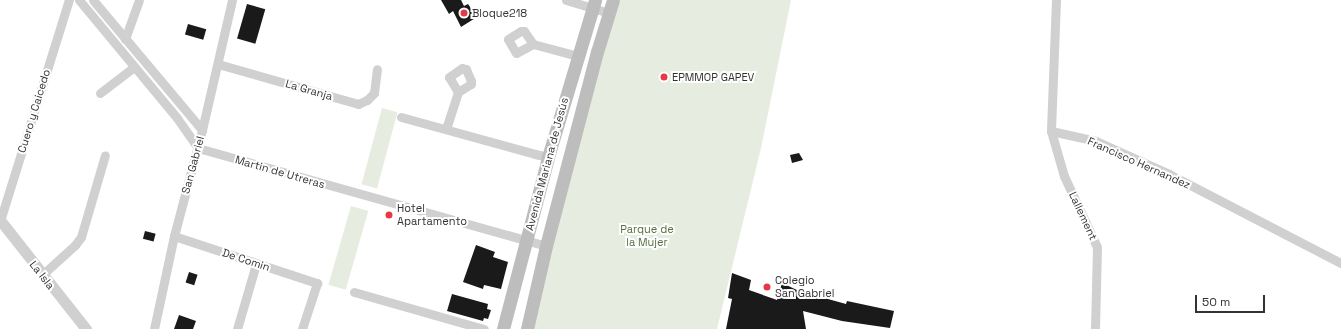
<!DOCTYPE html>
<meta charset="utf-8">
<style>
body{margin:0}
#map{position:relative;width:1341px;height:329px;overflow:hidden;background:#fff;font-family:"Space Grotesk",sans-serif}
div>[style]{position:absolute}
.green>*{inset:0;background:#e6ecdf;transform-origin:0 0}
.building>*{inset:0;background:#1a1a1a;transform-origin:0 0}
.minor>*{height:9px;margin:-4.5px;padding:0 4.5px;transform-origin:4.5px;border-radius:4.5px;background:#d0d0d0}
.tertiary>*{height:11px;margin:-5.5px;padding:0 5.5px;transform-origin:5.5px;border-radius:5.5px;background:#d0d0d0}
.secondary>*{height:13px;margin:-6.5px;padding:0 6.5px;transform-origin:6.5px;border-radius:6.5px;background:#bdbdbd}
.dots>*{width:11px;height:11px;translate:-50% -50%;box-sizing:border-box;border:2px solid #fff;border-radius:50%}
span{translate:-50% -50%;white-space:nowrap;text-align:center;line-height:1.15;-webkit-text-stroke:4px #fff;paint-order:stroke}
.poi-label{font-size:11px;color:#333}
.left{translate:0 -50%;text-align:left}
.street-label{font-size:11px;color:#333}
.park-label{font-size:11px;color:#56703f}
.scale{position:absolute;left:1195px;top:295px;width:70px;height:18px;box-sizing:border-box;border:2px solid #333;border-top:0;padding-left:5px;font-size:12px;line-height:14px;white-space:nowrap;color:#333;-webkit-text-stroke:3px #fff;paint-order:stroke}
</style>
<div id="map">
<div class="green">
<i style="clip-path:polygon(615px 0,791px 0,761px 148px,717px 329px,527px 329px)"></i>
<i style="left:382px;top:108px;width:16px;height:79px;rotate:15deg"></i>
<i style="left:351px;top:206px;width:18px;height:82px;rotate:16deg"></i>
</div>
<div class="building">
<i style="clip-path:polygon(441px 0,461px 0,464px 6px,468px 4px,477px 17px,461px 27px,453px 11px,449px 14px)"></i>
<i style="left:247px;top:4px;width:19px;height:36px;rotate:16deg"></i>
<i style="left:188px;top:24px;width:19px;height:11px;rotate:16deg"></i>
<i style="clip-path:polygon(799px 153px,803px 160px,792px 163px,790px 155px)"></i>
<i style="left:145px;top:231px;width:11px;height:8px;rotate:15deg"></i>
<i style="clip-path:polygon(476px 245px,495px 252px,493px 257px,508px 262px,501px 289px,484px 285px,483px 289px,463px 282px)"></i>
<i style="left:189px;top:272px;width:9px;height:11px;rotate:18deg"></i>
<i style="clip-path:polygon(732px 273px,751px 280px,749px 290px,777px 300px,782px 283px,799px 291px,846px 304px,847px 301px,894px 311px,890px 328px,842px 321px,803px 311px,806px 329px,726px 329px,732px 299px,728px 298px)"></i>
<i style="clip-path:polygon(452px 294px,488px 304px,487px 309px,491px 310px,488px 319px,484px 318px,483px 321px,447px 311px)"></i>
<i style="clip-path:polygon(179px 315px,196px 321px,193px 329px,174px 329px)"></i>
</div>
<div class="minor">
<i style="left:79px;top:0;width:153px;rotate:50.3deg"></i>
<i style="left:177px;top:118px;width:37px;rotate:55deg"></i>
<i style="left:198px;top:148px;width:362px;rotate:15.7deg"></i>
<i style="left:93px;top:0;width:170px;rotate:50deg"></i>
<i style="left:566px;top:0;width:45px;rotate:16.8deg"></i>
<i style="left:1056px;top:0;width:131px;rotate:92.2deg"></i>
<i style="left:1051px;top:131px;width:46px;rotate:12.5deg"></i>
<i style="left:1096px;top:141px;width:80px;rotate:24.3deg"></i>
<i style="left:1169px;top:174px;width:194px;rotate:27.4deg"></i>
<i style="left:125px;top:39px;width:41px;rotate:-70.3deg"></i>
<i style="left:533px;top:44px;width:19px;rotate:152deg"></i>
<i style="left:516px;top:53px;width:16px;rotate:-120deg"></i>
<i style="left:508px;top:39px;width:15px;rotate:-32deg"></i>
<i style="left:521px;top:31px;width:3px"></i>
<i style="left:524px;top:31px;width:16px;rotate:55deg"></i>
<i style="left:533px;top:44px;width:47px;rotate:14.9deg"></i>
<i style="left:218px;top:64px;width:146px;rotate:15.9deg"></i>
<i style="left:358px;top:104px;width:10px;rotate:-24deg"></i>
<i style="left:367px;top:100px;width:10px;rotate:-45deg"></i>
<i style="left:374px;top:93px;width:24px;rotate:-83deg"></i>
<i style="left:100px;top:93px;width:43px;rotate:-37.4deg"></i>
<i style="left:401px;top:117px;width:139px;rotate:15.4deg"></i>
<i style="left:535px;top:154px;width:13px;rotate:13deg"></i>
<i style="left:446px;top:129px;width:39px;rotate:-72deg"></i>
<i style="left:458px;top:92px;width:15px;rotate:-32deg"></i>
<i style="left:471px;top:84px;width:3px;rotate:-90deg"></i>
<i style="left:471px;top:81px;width:13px;rotate:-113deg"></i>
<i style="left:466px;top:69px;width:4px;rotate:-166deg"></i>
<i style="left:462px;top:68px;width:16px;rotate:145deg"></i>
<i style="left:449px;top:77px;width:17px;rotate:59deg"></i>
<i style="left:1051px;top:131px;width:47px;rotate:73.9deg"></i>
<i style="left:1064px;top:176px;width:78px;rotate:65.1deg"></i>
<i style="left:1097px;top:247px;width:82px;rotate:91.4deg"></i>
<i style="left:0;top:221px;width:232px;rotate:-72.7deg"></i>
<i style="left:174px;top:236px;width:151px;rotate:18.2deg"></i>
<i style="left:317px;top:283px;width:48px;rotate:108.1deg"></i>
<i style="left:42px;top:275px;width:45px;rotate:-42.3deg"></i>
<i style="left:75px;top:245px;width:10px;rotate:-53deg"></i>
<i style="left:81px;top:237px;width:85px;rotate:-73.7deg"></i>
<i style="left:354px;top:292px;width:135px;rotate:15.9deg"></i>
<i style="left:154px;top:329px;width:95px;rotate:-77.9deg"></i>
<i style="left:174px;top:236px;width:110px;rotate:-75.2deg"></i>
<i style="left:202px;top:130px;width:133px;rotate:-77deg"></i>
<i style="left:237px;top:329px;width:68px;rotate:-73.7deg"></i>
</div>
<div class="tertiary">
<i style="left:0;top:220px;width:139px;rotate:51.7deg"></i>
</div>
<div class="secondary">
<i style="left:503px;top:329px;width:178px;rotate:-75.3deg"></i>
<i style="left:548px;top:157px;width:164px;rotate:-73.3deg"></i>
<i style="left:527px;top:329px;width:85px;rotate:-77.1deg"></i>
<i style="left:546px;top:246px;width:201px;rotate:-75.3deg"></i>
<i style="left:597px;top:52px;width:54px;rotate:-72.9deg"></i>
</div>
<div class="dots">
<i style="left:464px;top:13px;background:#e63946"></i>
<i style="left:664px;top:77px;background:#e63946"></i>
<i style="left:389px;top:215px;background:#e63946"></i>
<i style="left:767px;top:287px;background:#e63946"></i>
</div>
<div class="poi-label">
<span class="left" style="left:472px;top:13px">Bloque218</span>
<span class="left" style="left:672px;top:77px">EPMMOP GAPEV</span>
<span class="left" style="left:397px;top:215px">Hotel<br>Apartamento</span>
<span class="left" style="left:775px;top:287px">Colegio<br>San Gabriel</span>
</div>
<div class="street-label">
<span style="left:309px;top:90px;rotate:16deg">La Granja</span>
<span style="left:34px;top:111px;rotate:-73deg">Cuero y Caicedo</span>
<span style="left:1139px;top:163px;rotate:24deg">Francisco Hernandez</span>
<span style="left:547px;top:164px;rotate:-75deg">Avenida Mariana de Jesús</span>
<span style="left:193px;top:165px;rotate:-75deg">San Gabriel</span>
<span style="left:280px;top:172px;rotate:16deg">Martin de Utreras</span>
<span style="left:1083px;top:216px;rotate:65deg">Lallement</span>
<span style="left:246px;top:260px;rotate:18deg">De Comin</span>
<span style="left:42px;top:275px;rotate:52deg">La Isla</span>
</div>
<div class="park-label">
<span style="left:647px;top:236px">Parque de<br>la Mujer</span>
</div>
<div class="scale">50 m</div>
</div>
